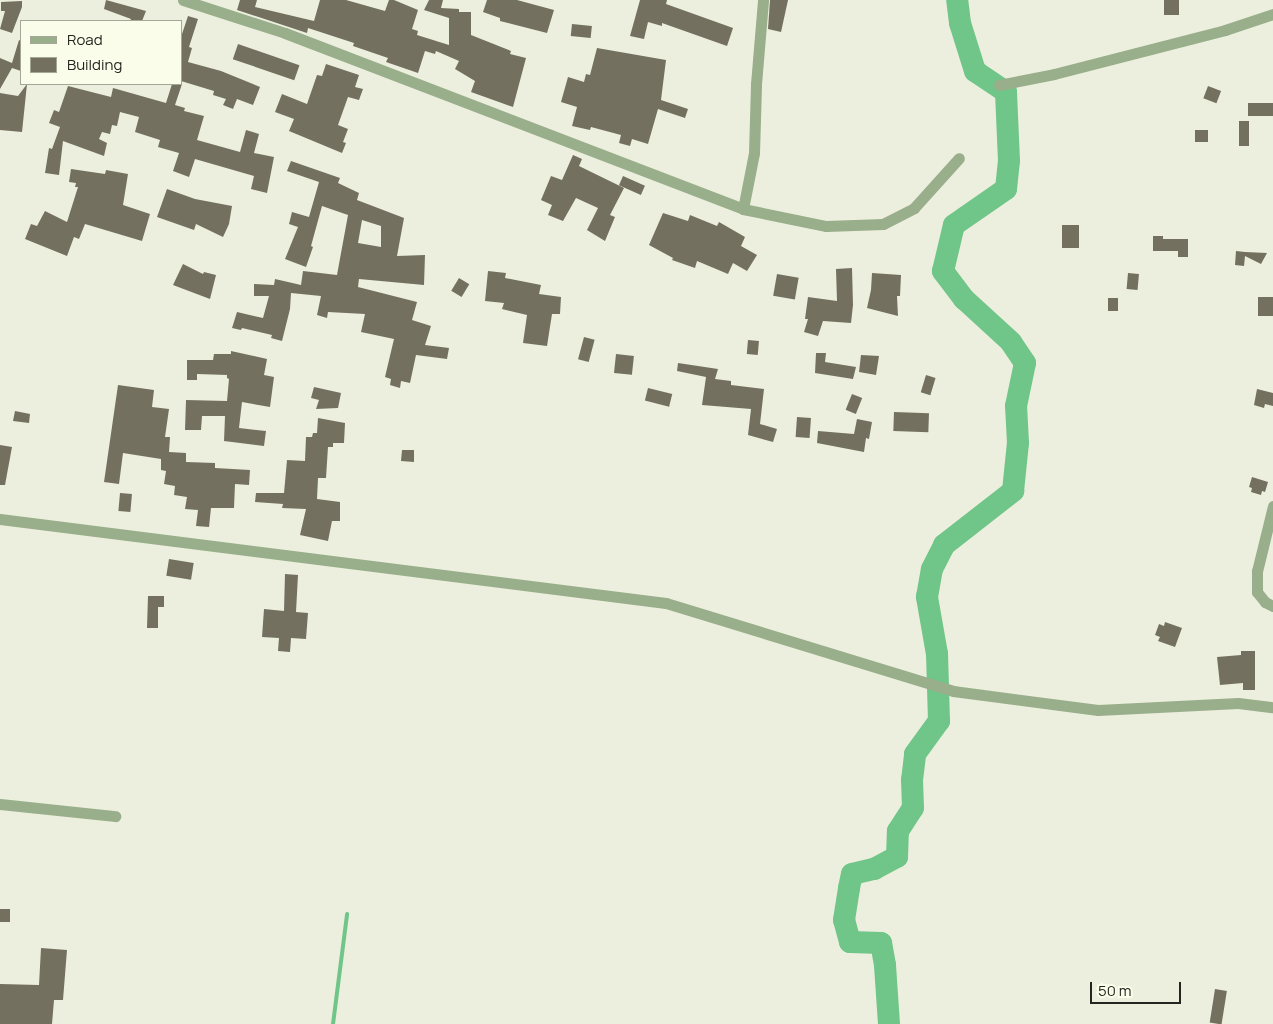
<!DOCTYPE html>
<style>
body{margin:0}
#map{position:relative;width:1273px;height:1024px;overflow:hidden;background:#ecefdd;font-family:Manrope,sans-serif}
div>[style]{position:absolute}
.stream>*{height:4px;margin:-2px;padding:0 2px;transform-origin:2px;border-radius:2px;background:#70c588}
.river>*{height:22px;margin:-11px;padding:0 11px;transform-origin:11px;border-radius:11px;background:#70c588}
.building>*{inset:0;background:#73705f;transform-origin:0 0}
.minor>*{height:11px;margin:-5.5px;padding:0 5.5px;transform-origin:5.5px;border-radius:5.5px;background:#99ae8b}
span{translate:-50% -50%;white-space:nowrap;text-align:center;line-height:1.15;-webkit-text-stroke:4px #f9fdea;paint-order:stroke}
.legend{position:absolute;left:20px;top:20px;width:162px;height:65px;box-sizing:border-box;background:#f9fdea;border:1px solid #a4a798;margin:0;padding:6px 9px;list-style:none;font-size:15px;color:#24251e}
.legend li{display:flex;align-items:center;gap:10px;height:25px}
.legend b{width:25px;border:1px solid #a4a798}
.scale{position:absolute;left:1090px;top:982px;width:91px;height:22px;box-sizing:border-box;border:2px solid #24251e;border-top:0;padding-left:6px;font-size:15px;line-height:18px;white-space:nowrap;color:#24251e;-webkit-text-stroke:4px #f9fdea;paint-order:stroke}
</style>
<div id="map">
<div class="stream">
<i style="left:333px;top:1024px;width:111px;rotate:-82.7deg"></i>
</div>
<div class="river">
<i style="left:889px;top:1024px;width:59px;rotate:-93.9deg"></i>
<i style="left:885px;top:965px;width:22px;rotate:-100deg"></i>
<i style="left:881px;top:943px;width:31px;rotate:-178deg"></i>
<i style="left:850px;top:942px;width:23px;rotate:-105deg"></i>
<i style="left:844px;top:920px;width:32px;rotate:-81deg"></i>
<i style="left:849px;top:888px;width:14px;rotate:-78deg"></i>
<i style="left:852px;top:874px;width:23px;rotate:-13deg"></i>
<i style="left:874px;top:869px;width:26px;rotate:-28deg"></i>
<i style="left:897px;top:857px;width:26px;rotate:-88deg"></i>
<i style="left:898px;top:831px;width:27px;rotate:-57deg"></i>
<i style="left:913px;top:808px;width:28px;rotate:-92deg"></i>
<i style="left:912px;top:780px;width:26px;rotate:-83deg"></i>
<i style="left:915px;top:754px;width:41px;rotate:-54deg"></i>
<i style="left:939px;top:721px;width:67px;rotate:-91.7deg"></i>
<i style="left:937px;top:654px;width:58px;rotate:-100deg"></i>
<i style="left:927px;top:597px;width:28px;rotate:-80deg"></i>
<i style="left:932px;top:569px;width:27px;rotate:-63deg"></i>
<i style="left:944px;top:545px;width:88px;rotate:-38deg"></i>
<i style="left:1013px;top:491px;width:48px;rotate:-84.1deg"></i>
<i style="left:1018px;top:443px;width:37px;rotate:-93deg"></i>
<i style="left:1016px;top:406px;width:44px;rotate:-78.2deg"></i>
<i style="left:1025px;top:363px;width:25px;rotate:-124deg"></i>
<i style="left:1011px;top:342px;width:64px;rotate:-137.5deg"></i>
<i style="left:964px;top:299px;width:35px;rotate:-127deg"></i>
<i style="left:943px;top:271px;width:47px;rotate:-76.6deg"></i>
<i style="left:954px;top:225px;width:63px;rotate:-34.7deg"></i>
<i style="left:1006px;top:189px;width:28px;rotate:-84deg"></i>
<i style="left:1009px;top:161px;width:69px;rotate:-92.5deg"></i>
<i style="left:1006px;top:92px;width:37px;rotate:-146deg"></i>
<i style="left:975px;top:71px;width:50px;rotate:-107.4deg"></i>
<i style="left:960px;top:23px;width:23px;rotate:-97deg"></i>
</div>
<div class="building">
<i style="clip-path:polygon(106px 0,146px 11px,142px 21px,130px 21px,131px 19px,104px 9px)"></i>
<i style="clip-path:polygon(240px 0,257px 0,255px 7px,314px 21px,320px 0,346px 0,385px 11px,389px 0,394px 0,418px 10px,412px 29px,418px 31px,417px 35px,449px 45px,449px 18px,424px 10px,429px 0,443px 0,441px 8px,459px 9px,459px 12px,471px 12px,471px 35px,511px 51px,510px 54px,526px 58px,513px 107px,471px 92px,475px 81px,455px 69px,459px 61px,436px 51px,435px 54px,425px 51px,418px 73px,386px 62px,388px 58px,353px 46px,354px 43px,308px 28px,307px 33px,237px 10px)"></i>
<i style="clip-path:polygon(487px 0,517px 0,554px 10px,547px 33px,500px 21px,500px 18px,483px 12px)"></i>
<i style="clip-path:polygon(640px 0,667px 0,666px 4px,733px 28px,727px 46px,662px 23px,662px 26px,648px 22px,644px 39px,630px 36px)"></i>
<i style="clip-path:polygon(770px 0,788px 0,781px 32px,768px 29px)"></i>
<i style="left:1164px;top:0;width:15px;height:15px"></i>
<i style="clip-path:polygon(22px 1px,22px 7px,12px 33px,0 29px,5px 11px,1px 11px,1px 2px)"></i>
<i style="clip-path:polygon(188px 16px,198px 19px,189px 47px,192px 48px,188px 62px,221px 71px,260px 87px,253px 105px,237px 99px,233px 109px,223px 105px,226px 99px,213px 95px,214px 91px,181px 81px,181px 37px)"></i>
<i style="left:572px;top:24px;width:20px;height:12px;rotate:6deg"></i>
<i style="clip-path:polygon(19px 40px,21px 41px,21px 71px,12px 68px,0 89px,0 58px,12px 63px)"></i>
<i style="left:238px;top:44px;width:65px;height:16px;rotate:19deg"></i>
<i style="clip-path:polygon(597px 48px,666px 60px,661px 100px,688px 109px,685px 118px,658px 109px,648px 144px,632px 139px,630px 146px,619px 143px,621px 135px,591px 127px,590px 130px,572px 126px,577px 107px,561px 102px,568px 77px,584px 82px,586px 74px,590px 75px)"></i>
<i style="clip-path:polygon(326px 64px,359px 75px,355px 87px,363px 89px,359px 100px,348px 97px,338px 125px,348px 129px,343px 142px,346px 143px,342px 153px,289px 131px,294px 119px,275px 112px,282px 94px,307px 104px,317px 75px,322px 76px)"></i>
<i style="clip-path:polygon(27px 84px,22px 132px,0 130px,0 93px,18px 96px)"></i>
<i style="clip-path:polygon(172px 84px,182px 84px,175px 105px,185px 108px,184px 111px,204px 116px,197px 140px,240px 152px,246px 130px,259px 134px,254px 153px,274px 157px,267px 193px,251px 189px,254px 176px,195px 159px,189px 177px,173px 171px,179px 153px,158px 147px,160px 140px,135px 132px,139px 117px,120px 112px,117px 126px,112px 125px,110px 134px,102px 132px,99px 139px,107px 143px,104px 156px,63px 141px,59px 175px,45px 173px,49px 148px,52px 149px,60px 127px,49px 123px,54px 110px,59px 112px,68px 86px,111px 97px,113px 88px,166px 103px)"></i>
<i style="left:1208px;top:86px;width:14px;height:13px;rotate:21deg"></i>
<i style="left:1248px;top:103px;width:25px;height:13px"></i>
<i style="left:1239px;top:121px;width:10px;height:25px"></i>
<i style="left:1195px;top:130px;width:13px;height:12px"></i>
<i style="clip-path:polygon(573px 155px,582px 159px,579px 166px,624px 188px,610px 215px,615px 217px,605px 241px,587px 230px,598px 208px,576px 198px,563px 221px,548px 215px,552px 205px,541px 200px,551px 176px,562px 180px)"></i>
<i style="clip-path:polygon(evenodd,291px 161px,340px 178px,338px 183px,359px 193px,357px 200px,404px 218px,397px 256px,425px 255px,424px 285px,359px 279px,358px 287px,417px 302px,412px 320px,431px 326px,425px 345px,449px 348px,447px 359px,416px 355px,410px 383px,401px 381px,400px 388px,390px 385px,391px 379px,385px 377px,394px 339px,361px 332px,365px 314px,328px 312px,327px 318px,317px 315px,321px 296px,291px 293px,290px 309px,282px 341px,271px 338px,272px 335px,242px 328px,241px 330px,232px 328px,237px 312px,263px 318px,269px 296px,254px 296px,254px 284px,274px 285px,275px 279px,301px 285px,303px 271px,337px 275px,348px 215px,322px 206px,311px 246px,313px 247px,306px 267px,285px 259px,298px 227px,289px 224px,292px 212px,309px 217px,319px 182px,287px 171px,291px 161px,362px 220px,381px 226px,381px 247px,358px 243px,362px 220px)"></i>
<i style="clip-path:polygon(71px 169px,105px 174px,106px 170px,128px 174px,123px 205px,150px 214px,142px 241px,85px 224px,79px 239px,74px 237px,67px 256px,25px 239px,31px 224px,37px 226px,45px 211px,67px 222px,78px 187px,75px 187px,76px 183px,69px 182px)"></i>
<i style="left:623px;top:176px;width:24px;height:10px;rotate:24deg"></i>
<i style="clip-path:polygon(167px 189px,195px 199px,232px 206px,229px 224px,223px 237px,196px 224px,194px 230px,157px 217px)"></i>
<i style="clip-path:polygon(663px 213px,688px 221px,690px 215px,717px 226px,719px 222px,745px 237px,741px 246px,757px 255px,747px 271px,733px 263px,728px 274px,697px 261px,695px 268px,672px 260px,673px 258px,649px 245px)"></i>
<i style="left:1062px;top:225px;width:17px;height:23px"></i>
<i style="clip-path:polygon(1153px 236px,1163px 236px,1163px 239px,1188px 239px,1188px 257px,1178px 257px,1178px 251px,1153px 251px)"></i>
<i style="clip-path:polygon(1236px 251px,1245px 252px,1267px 253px,1261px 264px,1245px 256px,1244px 266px,1235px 265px)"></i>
<i style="clip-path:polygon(183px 264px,203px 274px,204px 272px,216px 275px,210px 299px,173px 285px)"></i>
<i style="clip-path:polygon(852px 268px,853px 305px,851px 323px,823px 321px,818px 336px,804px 332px,808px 319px,805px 319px,808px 297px,837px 301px,836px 269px)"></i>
<i style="clip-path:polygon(488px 271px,506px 273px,505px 278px,541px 285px,539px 294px,561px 297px,560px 314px,552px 314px,547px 346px,523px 343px,527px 315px,502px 309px,504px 303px,485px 301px)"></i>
<i style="clip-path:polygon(872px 273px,901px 275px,900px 296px,897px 296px,898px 316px,867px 308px,871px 290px)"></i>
<i style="left:1128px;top:273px;width:11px;height:16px;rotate:5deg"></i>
<i style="left:777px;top:274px;width:22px;height:22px;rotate:10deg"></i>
<i style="left:459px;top:278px;width:12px;height:15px;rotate:31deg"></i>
<i style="left:1258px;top:297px;width:15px;height:19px"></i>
<i style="left:1108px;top:298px;width:10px;height:13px"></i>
<i style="left:584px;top:337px;width:11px;height:23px;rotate:15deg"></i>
<i style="left:748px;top:340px;width:11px;height:14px;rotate:5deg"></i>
<i style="clip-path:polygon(231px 351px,267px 359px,264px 375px,274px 377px,270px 407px,242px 402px,239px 428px,266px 431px,264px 446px,224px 441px,225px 416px,202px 416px,201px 430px,185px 430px,186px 400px,227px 401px,229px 379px,227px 378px,227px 375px,197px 374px,197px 380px,187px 380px,187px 360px,213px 360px,214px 354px,231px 354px)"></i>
<i style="clip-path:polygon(816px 353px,826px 353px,825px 362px,856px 367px,853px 379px,815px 373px)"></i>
<i style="left:616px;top:354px;width:18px;height:19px;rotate:6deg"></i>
<i style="clip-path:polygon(861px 355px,879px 356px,876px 375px,859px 372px)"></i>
<i style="clip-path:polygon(678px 363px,718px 369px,715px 379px,731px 381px,731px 385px,764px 389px,760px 424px,777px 429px,773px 442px,748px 435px,751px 409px,702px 405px,706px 377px,677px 371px)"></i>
<i style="left:926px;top:375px;width:10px;height:18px;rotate:17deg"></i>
<i style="clip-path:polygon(118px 385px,154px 390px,152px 407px,169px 409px,165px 437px,170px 437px,169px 452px,186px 453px,186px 462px,215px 463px,215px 468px,250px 470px,249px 485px,235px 484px,234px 508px,211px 508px,209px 527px,196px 526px,198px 510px,185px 509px,187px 497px,174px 495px,175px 486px,164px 484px,166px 471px,161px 470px,161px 459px,123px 453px,119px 484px,104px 482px)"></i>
<i style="clip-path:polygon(314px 387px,341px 393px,338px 408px,316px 409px,319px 400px,311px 398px)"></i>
<i style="left:648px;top:388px;width:25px;height:13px;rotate:14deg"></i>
<i style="clip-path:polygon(1257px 389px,1273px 393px,1273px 406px,1265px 404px,1264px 408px,1254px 405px)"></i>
<i style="left:852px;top:394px;width:11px;height:17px;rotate:22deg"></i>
<i style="clip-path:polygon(15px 411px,30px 414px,29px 423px,13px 421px)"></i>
<i style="left:894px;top:412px;width:35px;height:19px;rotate:2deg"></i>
<i style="left:797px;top:417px;width:14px;height:20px;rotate:4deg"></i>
<i style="clip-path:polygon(318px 418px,345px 423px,344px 443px,333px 443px,333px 447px,328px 447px,326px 478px,318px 478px,317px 499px,340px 502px,340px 521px,332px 521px,328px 541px,300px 535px,306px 509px,282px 508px,283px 504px,255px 502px,256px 493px,284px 493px,287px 460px,305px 461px,306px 437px,312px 437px,313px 433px,317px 433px)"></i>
<i style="clip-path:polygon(857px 419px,872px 422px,869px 439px,866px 438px,864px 452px,817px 443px,818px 431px,854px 434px)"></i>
<i style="clip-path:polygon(0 445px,12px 447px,5px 485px,0 485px)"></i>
<i style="clip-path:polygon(402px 450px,414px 450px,414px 462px,401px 461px)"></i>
<i style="clip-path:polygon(1252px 477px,1268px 482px,1265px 492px,1262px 491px,1261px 495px,1251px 492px,1252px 488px,1249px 487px)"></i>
<i style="left:120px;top:493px;width:12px;height:18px;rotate:5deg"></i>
<i style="left:169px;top:559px;width:25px;height:17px;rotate:9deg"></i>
<i style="clip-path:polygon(285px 574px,298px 575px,296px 612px,308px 613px,306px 639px,291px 638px,290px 652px,278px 651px,279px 638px,262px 637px,264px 609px,284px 611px)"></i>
<i style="clip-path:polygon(148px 596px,164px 596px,164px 607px,158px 607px,158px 628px,147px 628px)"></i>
<i style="clip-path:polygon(1165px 622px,1182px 628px,1175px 647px,1158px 641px,1160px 637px,1155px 635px,1159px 624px,1164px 626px)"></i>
<i style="clip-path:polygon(1241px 651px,1255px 651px,1255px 690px,1243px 690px,1243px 683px,1220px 685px,1217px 657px,1241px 655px)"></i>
<i style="left:0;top:909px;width:10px;height:13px"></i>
<i style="clip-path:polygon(41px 948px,67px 950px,63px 1000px,54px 1000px,52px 1024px,0 1024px,0 984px,39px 985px)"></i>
<i style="left:1215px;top:989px;width:12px;height:34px;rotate:9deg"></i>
</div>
<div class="minor">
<i style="left:183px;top:0;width:107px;rotate:17.9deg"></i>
<i style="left:285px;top:33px;width:491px;rotate:21deg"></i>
<i style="left:743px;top:209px;width:85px;rotate:11.6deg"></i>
<i style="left:826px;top:226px;width:57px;rotate:-2deg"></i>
<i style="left:883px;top:224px;width:35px;rotate:-27deg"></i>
<i style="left:914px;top:208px;width:67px;rotate:-48deg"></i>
<i style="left:999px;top:85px;width:56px;rotate:-11.3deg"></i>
<i style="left:1054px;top:74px;width:177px;rotate:-14.4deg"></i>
<i style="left:1225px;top:30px;width:51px;rotate:-18.4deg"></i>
<i style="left:743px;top:209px;width:57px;rotate:-78.9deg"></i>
<i style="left:754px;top:153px;width:69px;rotate:-88.3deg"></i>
<i style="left:756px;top:84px;width:84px;rotate:-85.2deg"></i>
<i style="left:1273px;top:506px;width:67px;rotate:103.8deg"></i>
<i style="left:1257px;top:571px;width:21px;rotate:90deg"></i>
<i style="left:1257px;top:592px;width:13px;rotate:51deg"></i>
<i style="left:1265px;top:602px;width:9px;rotate:27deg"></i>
<i style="left:0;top:519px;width:671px;rotate:7.19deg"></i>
<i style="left:666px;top:603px;width:300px;rotate:17deg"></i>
<i style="left:953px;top:691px;width:146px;rotate:7.5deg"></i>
<i style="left:1098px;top:710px;width:140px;rotate:-2.9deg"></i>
<i style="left:1238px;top:703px;width:35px;rotate:7deg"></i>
<i style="left:0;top:804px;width:116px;rotate:6deg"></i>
</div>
<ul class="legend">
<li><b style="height:6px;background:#99ae8b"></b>Road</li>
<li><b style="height:14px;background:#73705f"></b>Building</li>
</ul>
<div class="scale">50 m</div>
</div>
